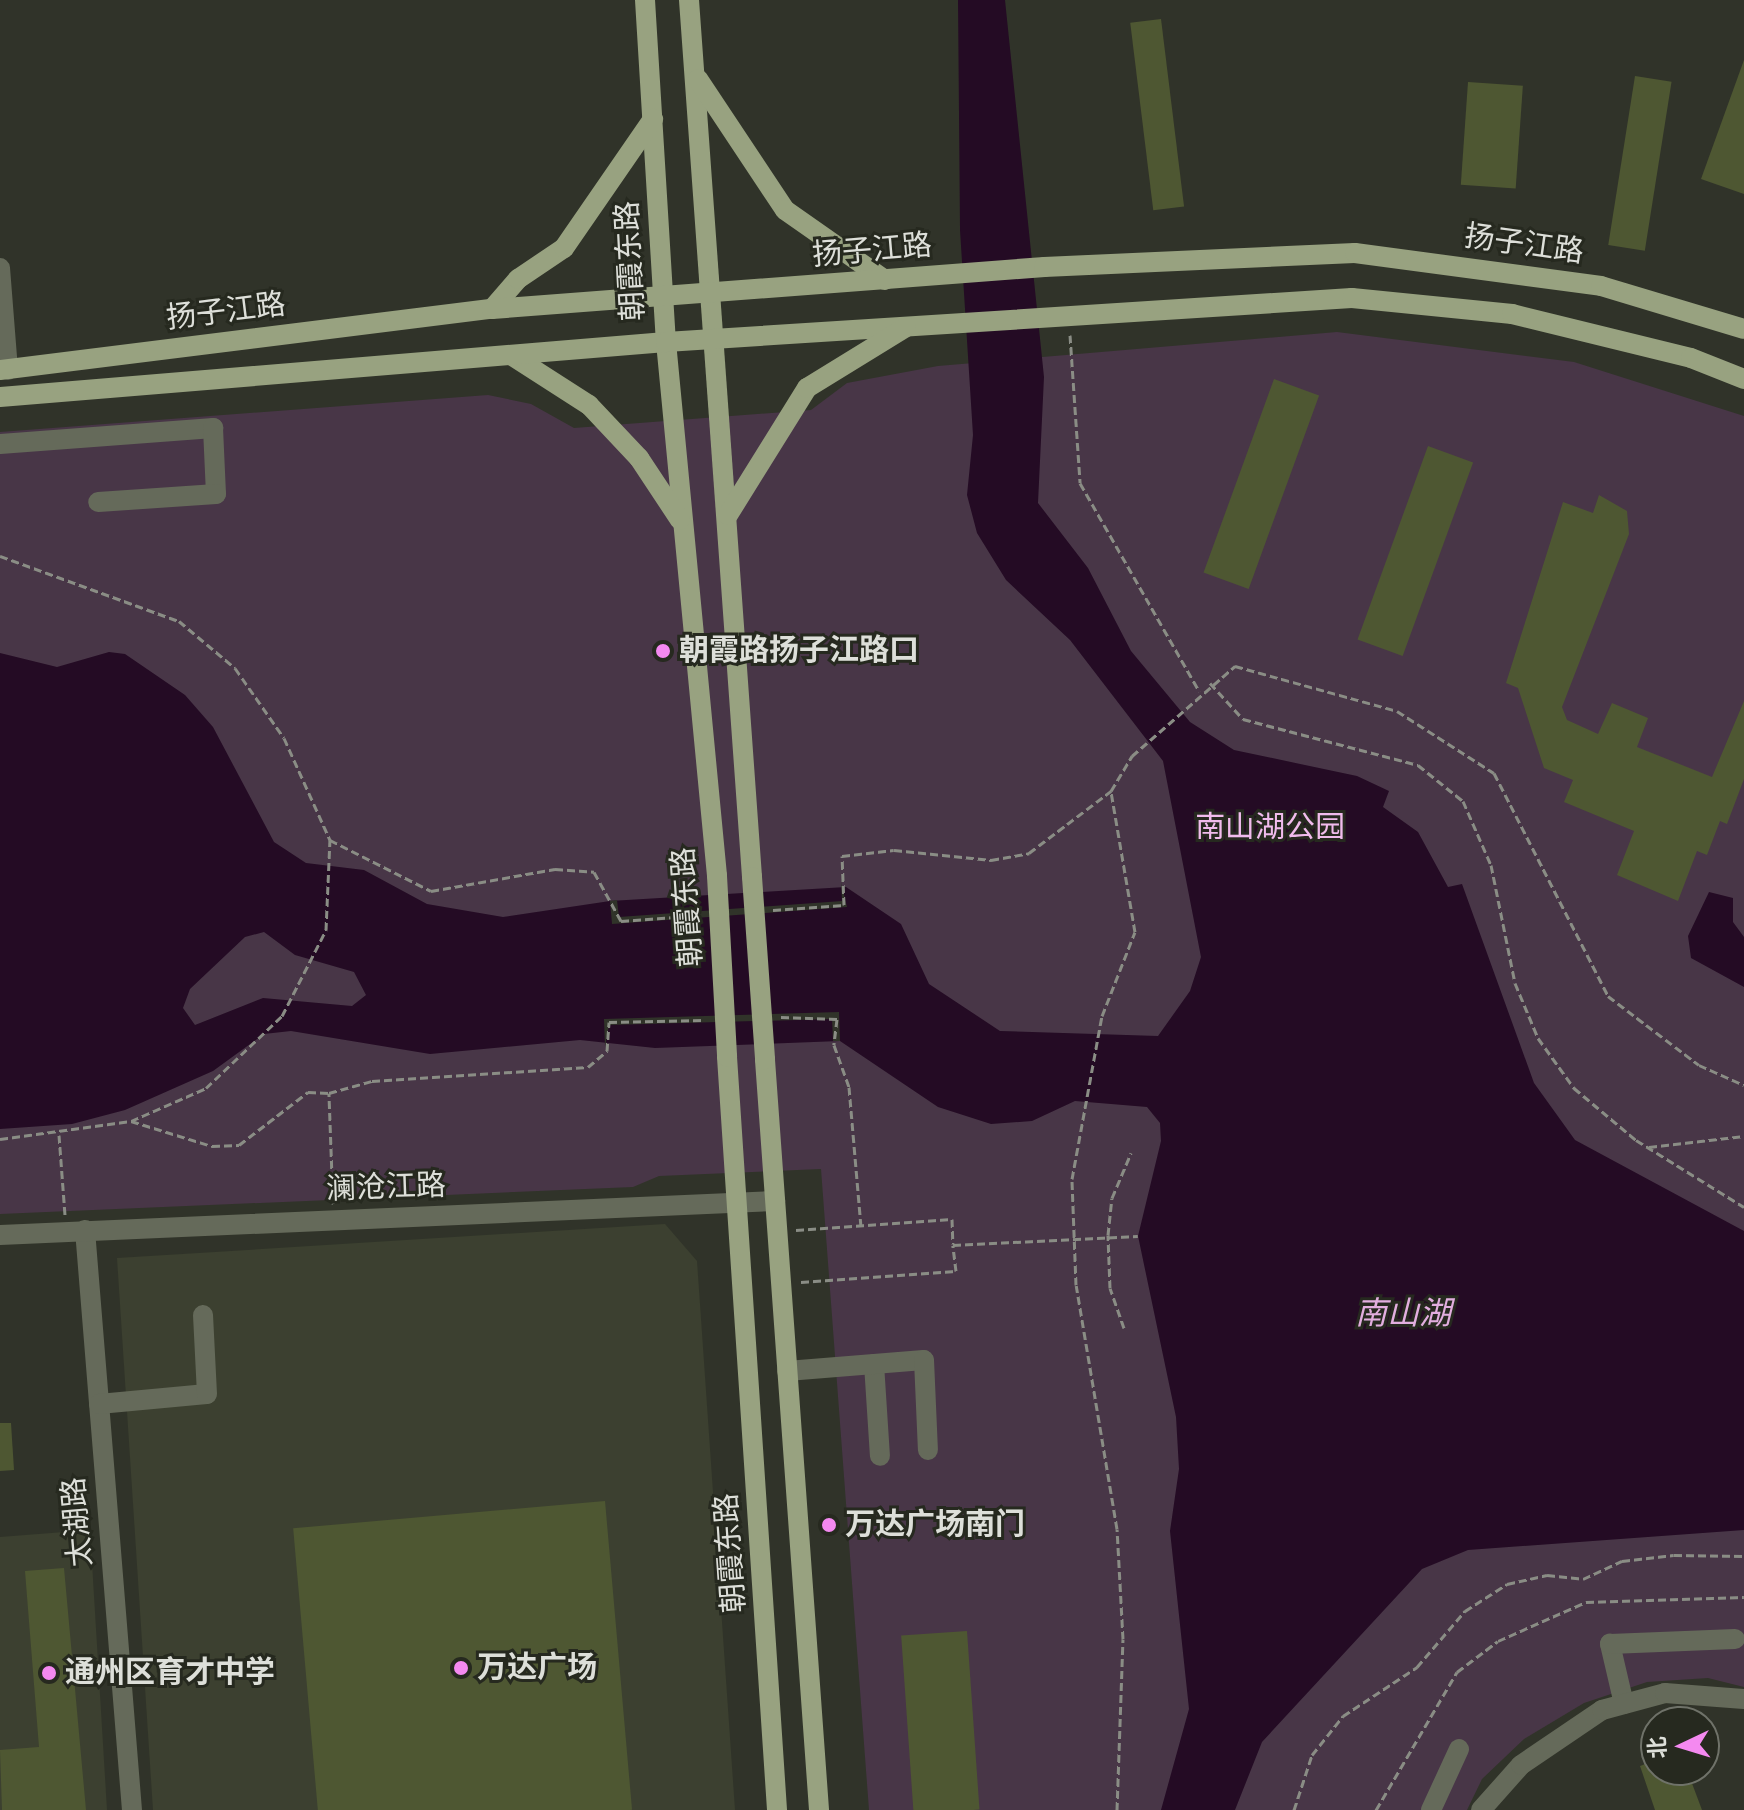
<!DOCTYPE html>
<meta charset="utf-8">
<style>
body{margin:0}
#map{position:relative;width:1744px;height:1810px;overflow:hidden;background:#303329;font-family:"Alegreya Sans","Noto Sans SC",sans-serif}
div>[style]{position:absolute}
.built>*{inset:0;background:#3c4030}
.green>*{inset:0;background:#483647}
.water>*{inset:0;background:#240b24}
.pier>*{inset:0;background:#303329}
.building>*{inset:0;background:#4e5732;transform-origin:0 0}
.path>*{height:3px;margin-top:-1.5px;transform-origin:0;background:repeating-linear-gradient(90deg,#8a8d85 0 8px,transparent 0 12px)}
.minor>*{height:20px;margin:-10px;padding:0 10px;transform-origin:10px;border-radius:10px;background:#656a5a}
.major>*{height:20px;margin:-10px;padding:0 10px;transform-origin:10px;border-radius:10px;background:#98a280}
.major-bridge>*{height:20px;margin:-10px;padding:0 10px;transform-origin:10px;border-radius:10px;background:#98a280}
.dots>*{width:22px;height:22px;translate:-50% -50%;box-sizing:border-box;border:4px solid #26291f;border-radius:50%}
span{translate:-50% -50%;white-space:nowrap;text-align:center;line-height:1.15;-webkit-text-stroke:6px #26291f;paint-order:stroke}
.street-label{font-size:30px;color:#dddfd9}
.poi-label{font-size:30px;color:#dddfd9;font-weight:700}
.left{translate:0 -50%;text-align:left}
.park-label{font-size:30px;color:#f0bbec}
.water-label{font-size:32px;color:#e2aedf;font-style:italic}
.north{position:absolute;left:1640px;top:1706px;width:80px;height:80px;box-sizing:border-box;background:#26291f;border:2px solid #6f7269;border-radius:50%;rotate:266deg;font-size:22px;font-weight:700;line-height:32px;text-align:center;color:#dddfd9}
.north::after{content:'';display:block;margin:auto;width:28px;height:36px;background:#f489f0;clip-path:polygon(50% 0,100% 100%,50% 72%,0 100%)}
</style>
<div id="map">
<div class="built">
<i style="clip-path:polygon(665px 1224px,697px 1261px,735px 1810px,153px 1810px,117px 1258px)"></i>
<i style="clip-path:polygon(90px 1530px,107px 1810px,0 1810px,0 1537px)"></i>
</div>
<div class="green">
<i style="clip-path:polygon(1337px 332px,1574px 362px,1744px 416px,1744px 1687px,1708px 1678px,1647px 1682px,1584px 1703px,1524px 1739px,1482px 1779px,1467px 1810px,869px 1810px,821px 1169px,659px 1176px,633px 1187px,0 1214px,0 432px,488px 395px,531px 404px,574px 428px,811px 410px,847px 383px,938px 366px)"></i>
</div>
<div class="water">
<i style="clip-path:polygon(evenodd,958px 0,1005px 0,1044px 377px,1038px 503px,1088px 568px,1131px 651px,1190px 722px,1234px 750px,1357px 776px,1389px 791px,1383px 807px,1418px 832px,1448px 887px,1462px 884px,1534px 1083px,1575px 1140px,1744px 1231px,1744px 1530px,1468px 1550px,1422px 1569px,1262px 1742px,1235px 1810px,1161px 1810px,1189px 1709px,1170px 1531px,1179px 1469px,1176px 1417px,1138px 1236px,1161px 1141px,1160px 1123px,1147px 1107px,1075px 1101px,1032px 1121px,991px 1124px,938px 1107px,840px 1041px,655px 1048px,580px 1040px,430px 1054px,291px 1031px,264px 1034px,213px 1071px,125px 1110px,72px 1124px,0 1129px,0 653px,57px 667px,109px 652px,125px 654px,185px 695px,213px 727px,274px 842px,306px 863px,364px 870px,427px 904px,503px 917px,610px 901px,846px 887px,901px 924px,929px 984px,1000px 1031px,1158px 1036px,1190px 991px,1201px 957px,1163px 761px,1070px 640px,1006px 580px,977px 533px,967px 495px,973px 435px,960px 230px,958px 0,264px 932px,295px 955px,354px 972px,366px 995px,352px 1006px,263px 998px,195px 1025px,183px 1008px,190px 989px,245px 937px,264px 932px)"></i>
<i style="clip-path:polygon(1709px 892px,1733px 898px,1733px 922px,1744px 937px,1744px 987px,1691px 958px,1688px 936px)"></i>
</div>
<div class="pier">
<i style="clip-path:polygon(841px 882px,847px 907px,612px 924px,610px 901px,617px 900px,619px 917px,842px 901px)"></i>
<i style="clip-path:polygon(839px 1012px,840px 1041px,833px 1041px,832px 1019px,609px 1025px,605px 1047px,604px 1019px)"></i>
</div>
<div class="building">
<i style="left:1161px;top:19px;width:189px;height:31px;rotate:83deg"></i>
<i style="clip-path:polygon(1744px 60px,1744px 194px,1701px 179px)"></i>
<i style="left:1635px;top:76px;width:37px;height:171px;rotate:9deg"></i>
<i style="left:1468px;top:82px;width:55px;height:103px;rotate:4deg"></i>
<i style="left:1274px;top:379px;width:48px;height:206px;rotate:20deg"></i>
<i style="left:1428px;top:446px;width:48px;height:206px;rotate:20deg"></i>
<i style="clip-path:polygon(1599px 495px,1627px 511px,1629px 534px,1562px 707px,1567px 720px,1598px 734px,1612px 703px,1648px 718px,1637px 747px,1712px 777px,1744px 701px,1744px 779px,1727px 824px,1720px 821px,1707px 855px,1697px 851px,1678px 901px,1617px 875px,1634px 831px,1564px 802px,1573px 780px,1544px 768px,1518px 688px,1506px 683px,1563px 502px,1593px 513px)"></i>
<i style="clip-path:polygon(0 1423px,11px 1423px,14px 1470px,0 1471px)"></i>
<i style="left:605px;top:1501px;width:310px;height:313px;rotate:85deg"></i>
<i style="clip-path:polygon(64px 1568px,86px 1810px,2px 1810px,0 1750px,39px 1747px,25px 1571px)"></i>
<i style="left:967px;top:1631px;width:179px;height:66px;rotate:86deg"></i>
<i style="clip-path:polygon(1656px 1760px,1656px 1770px,1687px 1770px,1702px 1810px,1655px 1810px,1640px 1766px)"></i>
</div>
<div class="path">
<i style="left:1070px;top:335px;width:148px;rotate:86.1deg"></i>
<i style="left:1080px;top:483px;width:240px;rotate:60.2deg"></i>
<i style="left:0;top:556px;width:190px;rotate:20deg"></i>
<i style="left:179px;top:621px;width:73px;rotate:40deg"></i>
<i style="left:235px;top:668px;width:85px;rotate:55deg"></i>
<i style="left:284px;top:738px;width:112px;rotate:65.7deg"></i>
<i style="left:1210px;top:683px;width:49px;rotate:47.5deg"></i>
<i style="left:1243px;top:719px;width:181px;rotate:14.7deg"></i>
<i style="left:1418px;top:765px;width:58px;rotate:38.7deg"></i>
<i style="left:1463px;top:801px;width:70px;rotate:66.4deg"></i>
<i style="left:1491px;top:865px;width:120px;rotate:78.5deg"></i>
<i style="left:1515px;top:983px;width:60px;rotate:67.3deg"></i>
<i style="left:1538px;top:1038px;width:62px;rotate:54.2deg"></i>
<i style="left:1574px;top:1088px;width:81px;rotate:40deg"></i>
<i style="left:1636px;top:1140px;width:127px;rotate:31.8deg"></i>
<i style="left:773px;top:910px;width:71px;rotate:-4deg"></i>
<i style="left:844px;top:905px;width:49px;rotate:-92.3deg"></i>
<i style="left:842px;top:856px;width:52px;rotate:-6.6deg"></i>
<i style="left:894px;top:850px;width:98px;rotate:5.9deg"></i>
<i style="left:991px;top:860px;width:39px;rotate:-10deg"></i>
<i style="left:1029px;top:853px;width:103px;rotate:-37.1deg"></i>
<i style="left:781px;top:1017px;width:56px;rotate:2deg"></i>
<i style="left:837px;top:1019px;width:26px;rotate:97deg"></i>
<i style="left:834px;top:1045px;width:45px;rotate:70.3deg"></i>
<i style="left:849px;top:1087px;width:140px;rotate:85.1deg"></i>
<i style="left:131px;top:1121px;width:82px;rotate:-23.7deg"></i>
<i style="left:206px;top:1088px;width:105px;rotate:-43.5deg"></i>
<i style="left:282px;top:1016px;width:97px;rotate:-62.9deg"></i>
<i style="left:326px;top:930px;width:90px;rotate:-87.5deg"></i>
<i style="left:330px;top:840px;width:113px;rotate:26.8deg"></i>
<i style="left:431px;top:891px;width:126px;rotate:-10.1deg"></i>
<i style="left:555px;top:869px;width:39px;rotate:4deg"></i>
<i style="left:594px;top:872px;width:56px;rotate:61.1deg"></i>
<i style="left:621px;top:921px;width:81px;rotate:-4.2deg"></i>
<i style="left:59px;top:1135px;width:80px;rotate:85.7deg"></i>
<i style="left:0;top:1139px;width:132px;rotate:-7.8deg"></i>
<i style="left:131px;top:1121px;width:85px;rotate:17.2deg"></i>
<i style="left:212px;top:1146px;width:27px;rotate:-2deg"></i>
<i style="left:239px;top:1145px;width:87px;rotate:-37.5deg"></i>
<i style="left:308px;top:1092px;width:21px;rotate:3deg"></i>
<i style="left:1649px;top:1147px;width:96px;rotate:-6.6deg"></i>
<i style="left:333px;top:1204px;width:111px;rotate:-92.1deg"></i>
<i style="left:329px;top:1093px;width:45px;rotate:-15.6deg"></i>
<i style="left:372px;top:1081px;width:216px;rotate:-3.7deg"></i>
<i style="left:588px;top:1067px;width:25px;rotate:-40deg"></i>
<i style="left:607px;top:1051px;width:29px;rotate:-86deg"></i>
<i style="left:609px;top:1022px;width:96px;rotate:-1.2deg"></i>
<i style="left:796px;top:1230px;width:156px;rotate:-4deg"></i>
<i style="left:952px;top:1219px;width:25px;rotate:88deg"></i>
<i style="left:801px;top:1282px;width:155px;rotate:-4.1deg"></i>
<i style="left:956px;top:1271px;width:26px;rotate:-97deg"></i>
<i style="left:953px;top:1245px;width:185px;rotate:-2.8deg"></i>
<i style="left:1124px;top:1328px;width:42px;rotate:-109.3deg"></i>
<i style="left:1110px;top:1288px;width:53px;rotate:-92.2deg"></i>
<i style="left:1108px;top:1235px;width:37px;rotate:-84deg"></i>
<i style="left:1112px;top:1198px;width:49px;rotate:-67.1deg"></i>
<i style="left:1117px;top:1810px;width:171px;rotate:-88deg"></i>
<i style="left:1123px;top:1639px;width:110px;rotate:-93.1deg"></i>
<i style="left:1117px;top:1529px;width:247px;rotate:-99.5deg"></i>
<i style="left:1076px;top:1285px;width:106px;rotate:-92.2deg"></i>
<i style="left:1072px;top:1179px;width:166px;rotate:-79.6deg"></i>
<i style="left:1102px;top:1016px;width:90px;rotate:-68.6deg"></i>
<i style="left:1135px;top:932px;width:143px;rotate:-99.7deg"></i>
<i style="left:1111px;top:791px;width:41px;rotate:-59deg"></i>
<i style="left:1132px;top:756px;width:137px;rotate:-41.1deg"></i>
<i style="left:1235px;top:666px;width:168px;rotate:15.5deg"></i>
<i style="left:1397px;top:711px;width:115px;rotate:32.6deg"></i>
<i style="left:1494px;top:773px;width:250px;rotate:62.9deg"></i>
<i style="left:1608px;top:996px;width:114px;rotate:37.2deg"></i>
<i style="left:1699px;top:1065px;width:49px;rotate:24deg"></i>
<i style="left:1294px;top:1810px;width:58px;rotate:-71.9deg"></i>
<i style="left:1312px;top:1755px;width:50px;rotate:-51.5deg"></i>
<i style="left:1343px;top:1716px;width:89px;rotate:-33.5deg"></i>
<i style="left:1417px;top:1667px;width:74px;rotate:-49.4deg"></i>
<i style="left:1465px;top:1611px;width:50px;rotate:-32.7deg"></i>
<i style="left:1507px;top:1584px;width:41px;rotate:-12.7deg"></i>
<i style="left:1547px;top:1575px;width:36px;rotate:6deg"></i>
<i style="left:1583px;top:1579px;width:43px;rotate:-24.8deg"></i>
<i style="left:1622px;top:1561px;width:52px;rotate:-6.6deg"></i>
<i style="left:1674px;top:1555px;width:70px;rotate:0.8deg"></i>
<i style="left:1376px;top:1810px;width:160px;rotate:-59.6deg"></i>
<i style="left:1457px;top:1672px;width:51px;rotate:-37.1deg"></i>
<i style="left:1498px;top:1641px;width:96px;rotate:-23.9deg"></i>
<i style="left:1586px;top:1602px;width:158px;rotate:-1.8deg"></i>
</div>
<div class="minor">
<i style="left:0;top:268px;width:102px;rotate:85.5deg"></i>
<i style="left:0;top:444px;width:214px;rotate:-4.3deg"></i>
<i style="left:213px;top:428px;width:66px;rotate:87.4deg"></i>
<i style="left:216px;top:494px;width:118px;rotate:176.1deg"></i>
<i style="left:85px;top:1230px;width:582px;rotate:85.37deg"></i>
<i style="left:0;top:1235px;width:776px;rotate:-2.51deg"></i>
<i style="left:874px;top:1364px;width:92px;rotate:86.3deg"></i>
<i style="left:787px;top:1371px;width:137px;rotate:-4.6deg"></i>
<i style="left:924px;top:1360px;width:90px;rotate:87.5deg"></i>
<i style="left:99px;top:1404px;width:108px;rotate:-5.3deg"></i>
<i style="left:207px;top:1394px;width:79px;rotate:-92.9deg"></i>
<i style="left:1624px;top:1704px;width:62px;rotate:-103.1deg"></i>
<i style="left:1610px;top:1644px;width:125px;rotate:-2.3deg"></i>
<i style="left:1431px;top:1810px;width:67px;rotate:-65.3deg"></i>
<i style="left:1481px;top:1810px;width:60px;rotate:-48.4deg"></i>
<i style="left:1521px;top:1765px;width:98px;rotate:-34.2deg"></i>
<i style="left:1602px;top:1710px;width:65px;rotate:-15.1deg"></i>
<i style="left:1665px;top:1693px;width:79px;rotate:4.3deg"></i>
</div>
<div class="major">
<i style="left:645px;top:0;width:343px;rotate:86.5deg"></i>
<i style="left:666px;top:342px;width:536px;rotate:84.54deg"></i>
<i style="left:689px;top:0;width:879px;rotate:85.89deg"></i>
<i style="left:698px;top:79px;width:157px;rotate:56.4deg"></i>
<i style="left:785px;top:210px;width:122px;rotate:35deg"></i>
<i style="left:492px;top:309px;width:40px;rotate:-49deg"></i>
<i style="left:518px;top:279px;width:55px;rotate:-34deg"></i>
<i style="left:564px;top:248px;width:157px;rotate:-55.4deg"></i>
<i style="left:511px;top:355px;width:93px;rotate:32.7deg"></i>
<i style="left:589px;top:405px;width:73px;rotate:46.7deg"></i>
<i style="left:639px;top:458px;width:74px;rotate:56.5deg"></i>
<i style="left:0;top:370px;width:496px;rotate:-7.1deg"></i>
<i style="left:492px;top:309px;width:554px;rotate:-4.35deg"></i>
<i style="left:1044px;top:267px;width:311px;rotate:-2.6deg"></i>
<i style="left:1355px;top:253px;width:248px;rotate:7.6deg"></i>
<i style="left:1601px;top:286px;width:149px;rotate:16.7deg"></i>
<i style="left:0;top:397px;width:668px;rotate:-4.72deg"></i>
<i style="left:666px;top:342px;width:687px;rotate:-3.67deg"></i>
<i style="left:1352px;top:298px;width:161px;rotate:5.7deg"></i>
<i style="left:1512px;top:314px;width:184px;rotate:13.8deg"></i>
<i style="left:1691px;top:358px;width:57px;rotate:21.6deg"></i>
<i style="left:728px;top:515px;width:150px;rotate:-58.1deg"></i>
<i style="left:807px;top:388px;width:116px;rotate:-31.6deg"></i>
<i style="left:727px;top:1057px;width:755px;rotate:86.2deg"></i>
<i style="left:765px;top:1060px;width:752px;rotate:85.88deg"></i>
</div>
<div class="major-bridge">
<i style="left:717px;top:876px;width:181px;rotate:86.8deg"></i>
<i style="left:752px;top:877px;width:183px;rotate:85.9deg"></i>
</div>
<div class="dots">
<i style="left:663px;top:651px;background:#f489f0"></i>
<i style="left:829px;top:1525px;background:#f489f0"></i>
<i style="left:461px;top:1668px;background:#f489f0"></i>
<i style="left:49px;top:1673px;background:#f489f0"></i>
</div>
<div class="street-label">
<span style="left:1524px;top:245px;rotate:8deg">扬子江路</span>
<span style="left:872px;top:251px;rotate:-5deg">扬子江路</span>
<span style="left:631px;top:261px;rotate:-93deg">朝霞东路</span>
<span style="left:226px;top:312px;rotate:-7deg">扬子江路</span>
<span style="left:688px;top:907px;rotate:-94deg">朝霞东路</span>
<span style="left:386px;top:1188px;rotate:-2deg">澜沧江路</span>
<span style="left:78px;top:1522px;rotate:-95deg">太湖路</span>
<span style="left:731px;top:1553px;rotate:-94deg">朝霞东路</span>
</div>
<div class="poi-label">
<span class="left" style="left:679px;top:651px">朝霞路扬子江路口</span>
<span class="left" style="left:845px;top:1525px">万达广场南门</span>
<span class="left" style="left:477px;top:1668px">万达广场</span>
<span class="left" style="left:65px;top:1673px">通州区育才中学</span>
</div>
<div class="park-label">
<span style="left:1270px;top:828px">南山湖公园</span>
</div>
<div class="water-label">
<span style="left:1403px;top:1314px">南山湖</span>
</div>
<div class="north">北</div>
</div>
